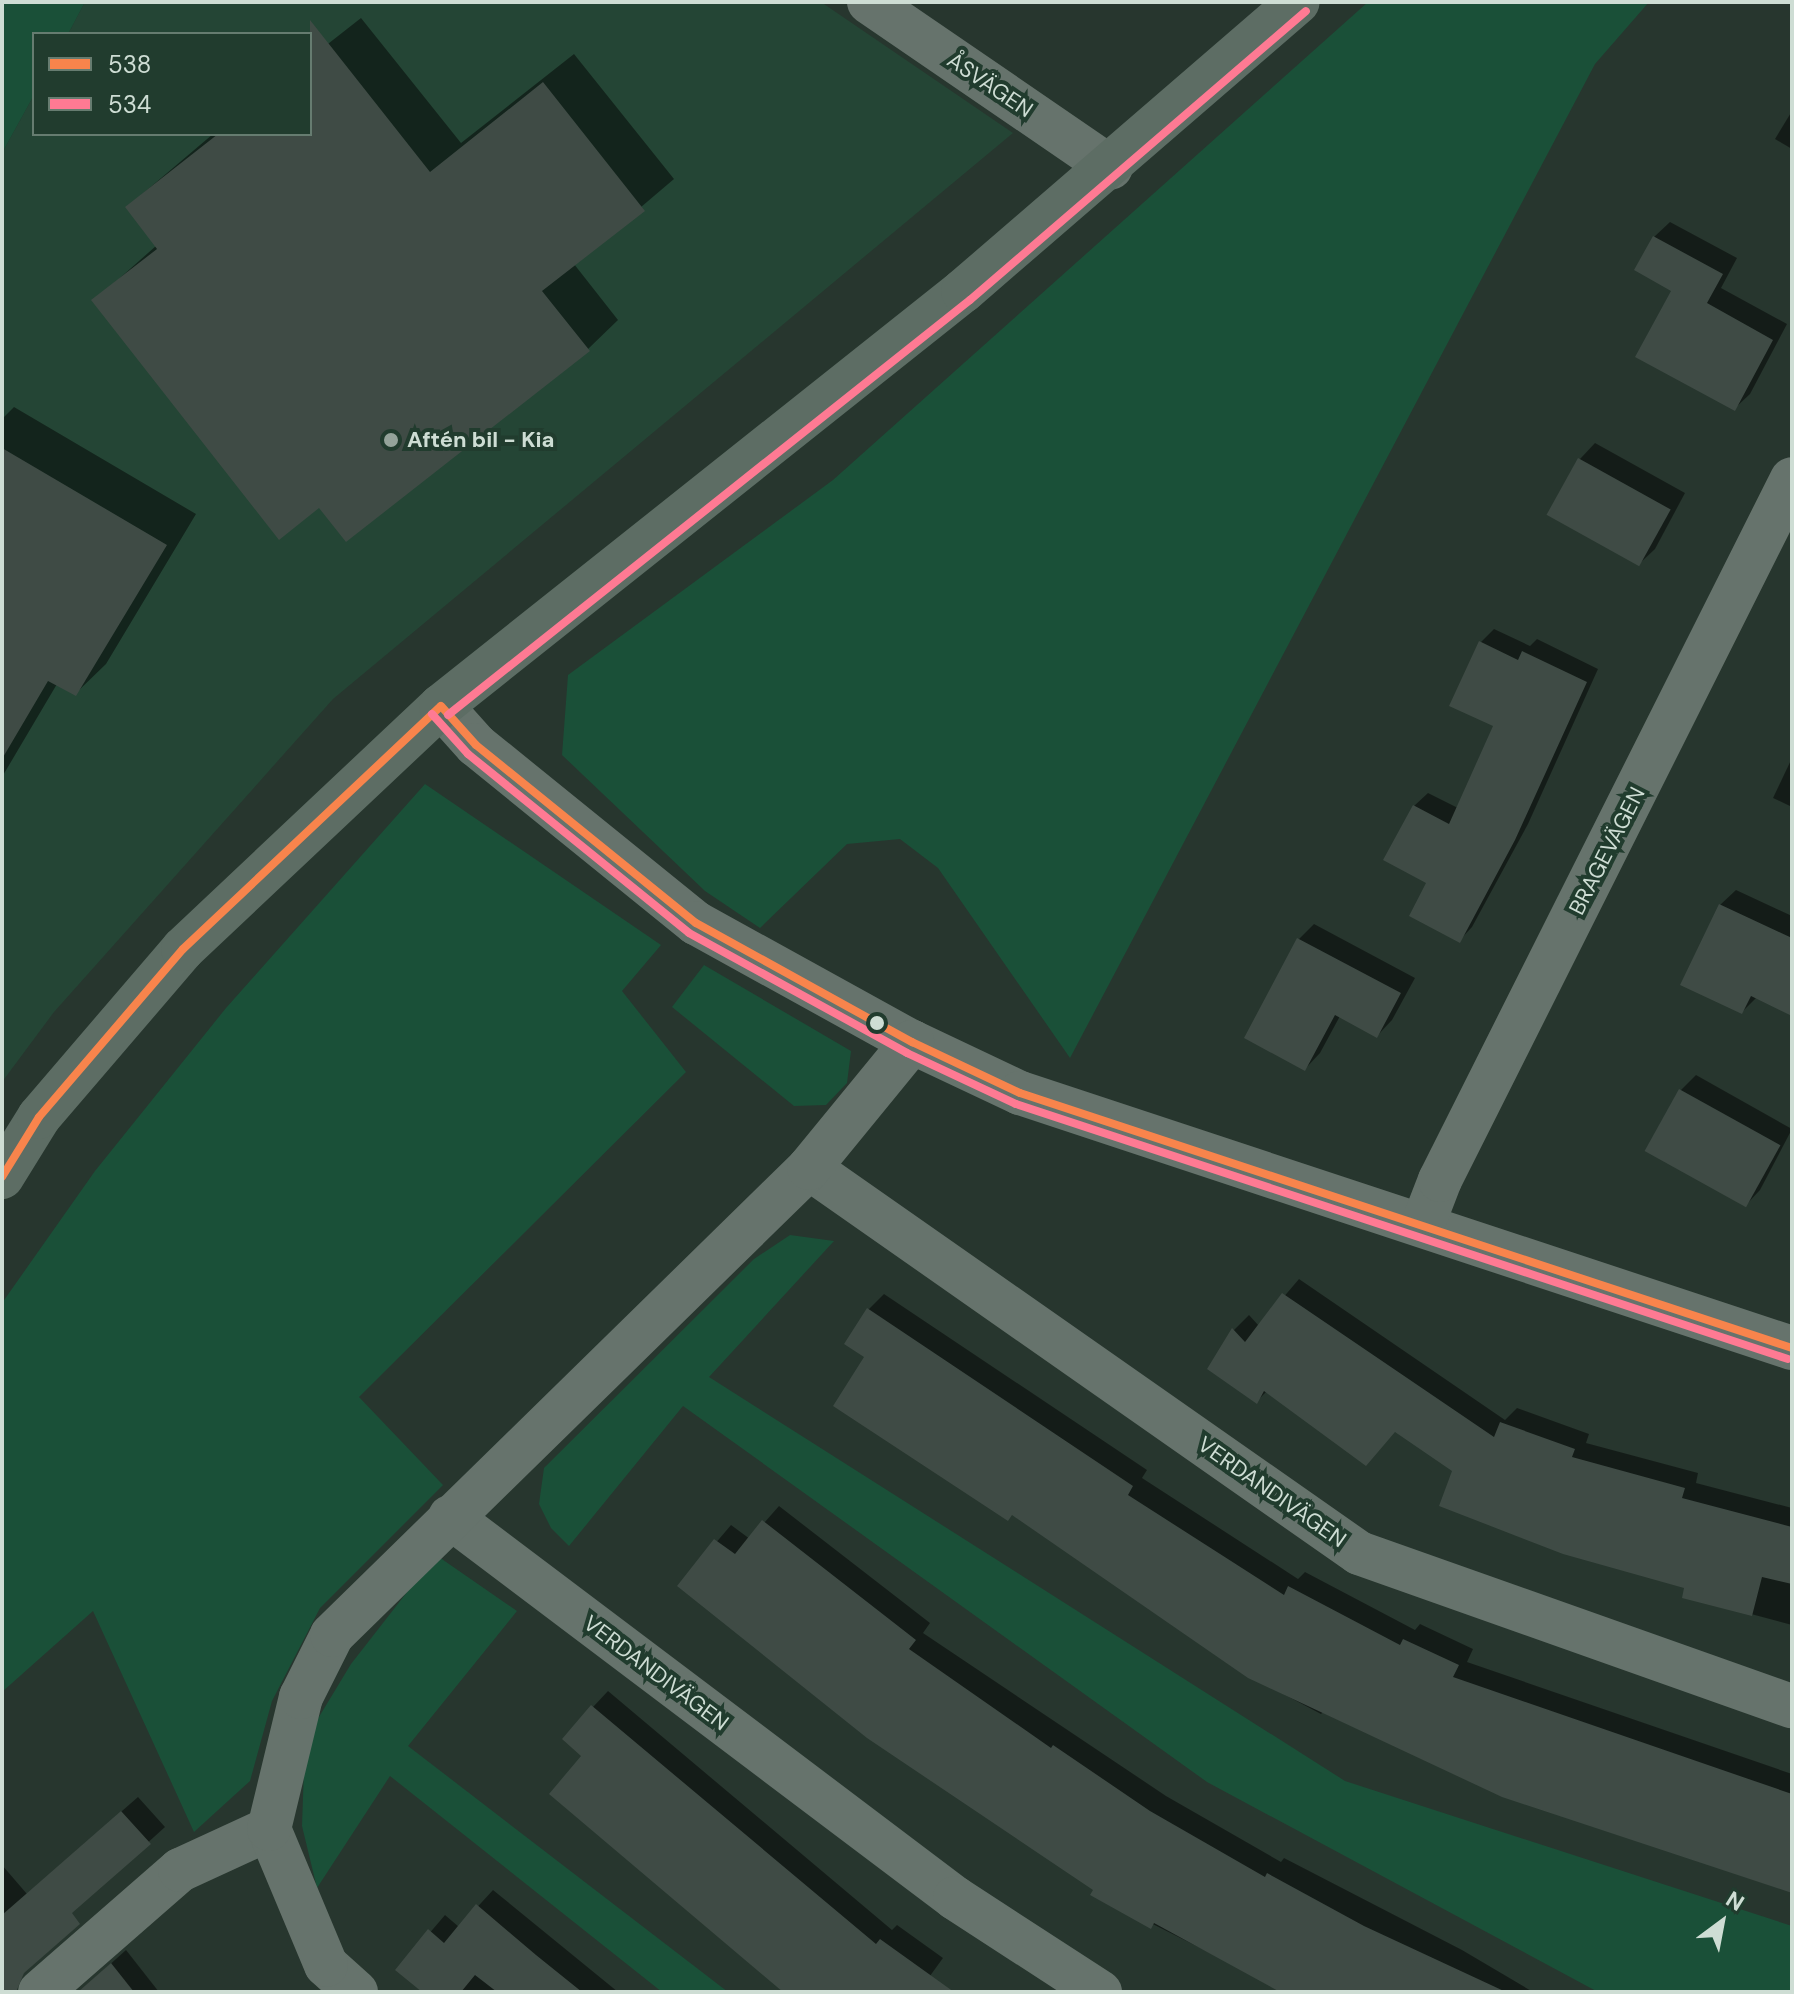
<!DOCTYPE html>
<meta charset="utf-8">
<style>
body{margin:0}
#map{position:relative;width:1794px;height:1994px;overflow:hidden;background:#27362e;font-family:"DM Sans",sans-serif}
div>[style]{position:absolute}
.built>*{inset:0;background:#244535}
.green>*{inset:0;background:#1a5038}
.shadow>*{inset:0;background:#0007}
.building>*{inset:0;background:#3f4b45;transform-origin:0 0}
.street>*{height:44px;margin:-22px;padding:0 22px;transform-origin:22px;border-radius:22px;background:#66736c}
.secondary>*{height:44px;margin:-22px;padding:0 22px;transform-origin:22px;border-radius:22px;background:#5d6d64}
.bus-1>*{height:8px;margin:-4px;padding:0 4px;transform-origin:4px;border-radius:4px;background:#f8844c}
.bus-2>*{height:8px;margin:-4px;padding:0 4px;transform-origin:4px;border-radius:4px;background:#fe7a93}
.dots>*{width:22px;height:22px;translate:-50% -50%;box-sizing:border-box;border:4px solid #213c2e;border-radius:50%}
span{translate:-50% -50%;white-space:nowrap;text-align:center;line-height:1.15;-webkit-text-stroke:8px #213c2e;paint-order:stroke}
.street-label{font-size:22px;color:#ceddd4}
.poi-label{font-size:22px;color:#ceddd4;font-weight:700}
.left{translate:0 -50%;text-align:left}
.frame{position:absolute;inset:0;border:4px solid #ceddd4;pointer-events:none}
.legend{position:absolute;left:32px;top:32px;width:280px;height:104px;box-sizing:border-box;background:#213c2e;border:2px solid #667c70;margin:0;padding:10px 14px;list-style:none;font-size:24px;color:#ceddd4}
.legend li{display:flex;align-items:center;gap:16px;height:40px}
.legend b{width:40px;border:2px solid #667c70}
.north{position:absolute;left:1682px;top:1882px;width:80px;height:80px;-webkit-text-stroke:6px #213c2e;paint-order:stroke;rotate:32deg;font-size:22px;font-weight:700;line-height:32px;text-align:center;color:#ceddd4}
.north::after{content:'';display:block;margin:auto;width:28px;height:36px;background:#ceddd4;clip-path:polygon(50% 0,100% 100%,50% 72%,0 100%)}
</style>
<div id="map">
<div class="built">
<i style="clip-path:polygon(85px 2px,821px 2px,1013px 133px,333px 699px,54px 1012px,2px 1082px,2px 153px,34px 95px,34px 134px,310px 134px,310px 34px,68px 34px)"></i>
</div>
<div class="green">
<i style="clip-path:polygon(2px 2px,85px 2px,68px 34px,34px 34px,34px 95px,2px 153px)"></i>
<i style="clip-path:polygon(1368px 2px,1649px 2px,1595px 64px,1070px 1058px,938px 868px,900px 839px,847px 844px,760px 928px,705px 891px,562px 755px,568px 675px,833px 480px)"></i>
<i style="clip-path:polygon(425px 784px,661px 945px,622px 991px,686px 1072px,359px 1397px,443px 1485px,320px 1608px,272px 1701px,250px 1781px,194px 1832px,93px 1611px,2px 1692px,2px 1303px,95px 1171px,226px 1008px)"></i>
<i style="clip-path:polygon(704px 965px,851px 1051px,847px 1083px,826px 1105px,794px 1106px,672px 1007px)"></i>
<i style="clip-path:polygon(790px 1235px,834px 1241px,709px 1377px,1345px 1781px,1792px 1926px,1792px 1992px,1598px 1992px,1207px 1782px,683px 1406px,569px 1546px,551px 1528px,539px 1504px,544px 1468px,754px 1259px)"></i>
<i style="clip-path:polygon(436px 1555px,517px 1611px,408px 1746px,728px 1992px,662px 1992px,390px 1776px,317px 1888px,302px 1826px,305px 1740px,351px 1664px)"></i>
</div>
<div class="shadow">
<i style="clip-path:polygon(361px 18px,461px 143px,574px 54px,674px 179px,574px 264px,618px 320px,588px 349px,319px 506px,94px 301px,157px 245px,127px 207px,213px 134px,310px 134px,310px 58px)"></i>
<i style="clip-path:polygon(1792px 111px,1792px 149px,1775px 139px)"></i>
<i style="clip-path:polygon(1670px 222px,1737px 258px,1721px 288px,1787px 324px,1750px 394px,1734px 409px,1674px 290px,1654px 237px)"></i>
<i style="clip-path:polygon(14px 407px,196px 514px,106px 664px,75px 694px,57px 684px,2px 777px,2px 419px)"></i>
<i style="clip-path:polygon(1595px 443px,1685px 493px,1655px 549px,1639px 564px,1549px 514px,1580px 459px)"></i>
<i style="clip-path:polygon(1494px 629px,1530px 646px,1537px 639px,1598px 669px,1528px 824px,1472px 927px,1459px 941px,1429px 882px,1386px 860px,1414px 806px,1428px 793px,1458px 808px,1495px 725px,1481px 642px)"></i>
<i style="clip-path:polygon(1792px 758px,1792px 807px,1773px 798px)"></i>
<i style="clip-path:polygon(1736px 890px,1792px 916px,1792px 1008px,1757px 997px,1742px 1012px,1720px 905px)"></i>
<i style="clip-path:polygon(1314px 924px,1415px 978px,1392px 1020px,1377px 1036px,1340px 1016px,1320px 1053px,1305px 1069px,1299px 939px)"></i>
<i style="clip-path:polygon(1696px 1075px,1792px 1129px,1760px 1190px,1745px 1206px,1647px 1150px,1681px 1090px)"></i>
<i style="clip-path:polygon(1299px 1279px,1505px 1420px,1517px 1408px,1589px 1434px,1586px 1443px,1698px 1473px,1696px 1483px,1792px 1508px,1792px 1625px,1684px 1596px,1687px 1587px,1454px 1470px,1396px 1430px,1366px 1463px,1267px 1391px,1257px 1401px,1210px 1368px,1234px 1330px,1249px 1315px,1259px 1326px)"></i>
<i style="clip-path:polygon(884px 1294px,1147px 1470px,1142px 1478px,1298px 1579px,1305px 1572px,1415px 1630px,1420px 1624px,1473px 1649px,1467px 1662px,1792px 1774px,1792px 1890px,1324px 1711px,1321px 1714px,1249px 1676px,867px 1356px,868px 1310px)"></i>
<i style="clip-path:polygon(779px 1506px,930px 1623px,923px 1633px,1166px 1796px,1281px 1862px,1284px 1858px,1462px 1950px,1533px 1992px,1288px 1992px,1093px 1894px,1095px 1890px,680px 1585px,731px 1525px,750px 1539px)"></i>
<i style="clip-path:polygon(608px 1691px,892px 1930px,897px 1925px,943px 1958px,922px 1987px,928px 1992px,786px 1992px,584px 1756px,593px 1707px)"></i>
<i style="clip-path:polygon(138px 1797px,165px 1827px,2px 1975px,2px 1865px,27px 1894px)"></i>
<i style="clip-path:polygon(493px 1890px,618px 1992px,424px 1992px,398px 1970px,445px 1915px,459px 1927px)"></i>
<i style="clip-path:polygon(126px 1950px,159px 1992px,92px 1992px,106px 1968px)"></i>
</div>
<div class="building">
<i style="clip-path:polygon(310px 20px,430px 172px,543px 82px,645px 211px,542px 291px,590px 351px,346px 542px,319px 508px,279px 540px,91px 300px,157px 249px,125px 207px,218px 134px,310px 134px)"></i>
<i style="clip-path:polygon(1653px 236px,1723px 274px,1707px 303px,1773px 340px,1735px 411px,1635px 357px,1671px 291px,1634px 270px)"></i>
<i style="clip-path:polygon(2px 448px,167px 545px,76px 696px,48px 681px,2px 759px)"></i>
<i style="left:1578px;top:458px;width:106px;height:65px;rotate:29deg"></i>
<i style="clip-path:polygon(1479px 641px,1518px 660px,1522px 651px,1587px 682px,1515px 840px,1460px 943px,1409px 916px,1426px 883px,1383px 860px,1413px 805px,1449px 824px,1493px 726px,1449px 706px)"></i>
<i style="clip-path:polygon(1719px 904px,1792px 938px,1792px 1016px,1751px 996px,1742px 1014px,1680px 985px)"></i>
<i style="clip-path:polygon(1297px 938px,1401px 993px,1377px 1038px,1335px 1015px,1305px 1071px,1244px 1038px)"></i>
<i style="left:1679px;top:1089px;width:116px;height:71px;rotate:29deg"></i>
<i style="clip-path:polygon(1282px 1293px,1494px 1437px,1500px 1422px,1575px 1449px,1572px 1457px,1685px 1488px,1682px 1498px,1792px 1527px,1792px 1584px,1762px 1577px,1752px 1616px,1682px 1598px,1684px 1588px,1563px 1554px,1439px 1506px,1452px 1471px,1395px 1432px,1366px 1466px,1264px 1391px,1257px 1404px,1207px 1369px,1232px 1328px,1245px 1342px)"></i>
<i style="clip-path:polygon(867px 1308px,1133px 1486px,1128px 1495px,1284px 1595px,1288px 1586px,1400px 1645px,1403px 1639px,1459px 1665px,1453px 1677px,1792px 1794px,1792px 1893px,1502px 1797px,1248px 1678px,1012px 1515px,1008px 1521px,833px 1406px,864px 1357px,844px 1344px)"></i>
<i style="clip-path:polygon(762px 1520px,916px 1640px,909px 1649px,1051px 1748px,1053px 1745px,1150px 1811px,1265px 1877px,1267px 1873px,1364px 1926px,1506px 1992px,1280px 1992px,1154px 1923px,1151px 1929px,1090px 1895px,1093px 1890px,867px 1738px,677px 1586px,714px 1539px,735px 1554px)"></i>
<i style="clip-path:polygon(591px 1705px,876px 1944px,880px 1939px,954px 1992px,783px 1992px,549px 1794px,581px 1756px,562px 1739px)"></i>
<i style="clip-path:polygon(121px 1811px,151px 1844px,72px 1913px,80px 1924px,24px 1973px,16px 1992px,2px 1992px,2px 1915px)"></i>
<i style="clip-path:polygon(476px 1904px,536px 1955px,582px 1992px,497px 1992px,475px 1975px,461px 1992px,422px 1992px,395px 1970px,428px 1929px,444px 1943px)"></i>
<i style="clip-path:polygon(111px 1963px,134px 1992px,78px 1992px)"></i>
</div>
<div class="street">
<i style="left:869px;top:2px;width:293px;rotate:34.4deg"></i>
<i style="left:441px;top:706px;width:52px;rotate:48.1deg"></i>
<i style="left:476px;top:745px;width:283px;rotate:39deg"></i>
<i style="left:696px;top:923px;width:247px;rotate:28.9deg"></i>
<i style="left:912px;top:1042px;width:119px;rotate:25.3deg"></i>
<i style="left:1020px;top:1093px;width:813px;rotate:18.28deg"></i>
<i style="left:809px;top:1168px;width:671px;rotate:34.99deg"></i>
<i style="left:1359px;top:1553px;width:459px;rotate:19.5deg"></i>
<i style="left:1423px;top:1224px;width:47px;rotate:-68.9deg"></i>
<i style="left:1440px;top:1180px;width:784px;rotate:-63.34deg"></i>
<i style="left:450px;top:1517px;width:633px;rotate:37.03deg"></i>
<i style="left:955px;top:1898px;width:173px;rotate:33deg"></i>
<i style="left:40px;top:1992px;width:186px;rotate:-41.1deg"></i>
<i style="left:180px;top:1870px;width:98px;rotate:-24.7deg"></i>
<i style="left:356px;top:1992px;width:40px;rotate:-138deg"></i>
<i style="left:326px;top:1965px;width:147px;rotate:-112.7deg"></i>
<i style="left:269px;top:1829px;width:136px;rotate:-76.4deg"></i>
<i style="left:301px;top:1697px;width:69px;rotate:-63.4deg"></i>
<i style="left:332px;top:1635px;width:668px;rotate:-44.39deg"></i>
<i style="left:809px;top:1168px;width:163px;rotate:-50.7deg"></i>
</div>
<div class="secondary">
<i style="left:2px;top:1177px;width:70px;rotate:-58.3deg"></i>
<i style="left:39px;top:1117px;width:221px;rotate:-49.4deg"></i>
<i style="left:183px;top:949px;width:354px;rotate:-43.3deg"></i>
<i style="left:441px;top:706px;width:667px;rotate:-38.49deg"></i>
<i style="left:963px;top:291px;width:442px;rotate:-40.8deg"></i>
</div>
<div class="bus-1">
<i style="left:441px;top:706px;width:52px;rotate:48.1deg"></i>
<i style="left:476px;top:745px;width:283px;rotate:39deg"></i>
<i style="left:696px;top:923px;width:247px;rotate:28.9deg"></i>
<i style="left:912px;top:1042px;width:119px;rotate:25.3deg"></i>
<i style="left:1020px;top:1093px;width:813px;rotate:18.28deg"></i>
<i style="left:2px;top:1177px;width:70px;rotate:-58.3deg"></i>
<i style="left:39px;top:1117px;width:221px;rotate:-49.4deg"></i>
<i style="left:183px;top:949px;width:354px;rotate:-43.3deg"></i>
</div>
<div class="bus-2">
<i style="left:432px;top:714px;width:54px;rotate:48deg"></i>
<i style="left:468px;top:754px;width:284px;rotate:39deg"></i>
<i style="left:689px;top:933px;width:249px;rotate:28.8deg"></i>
<i style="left:907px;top:1053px;width:120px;rotate:25.1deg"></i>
<i style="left:1016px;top:1104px;width:813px;rotate:18.28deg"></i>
<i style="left:448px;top:715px;width:667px;rotate:-38.49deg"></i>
<i style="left:970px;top:300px;width:443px;rotate:-40.7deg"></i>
</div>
<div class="dots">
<i style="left:391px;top:440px;background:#94a39a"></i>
<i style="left:877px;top:1023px;background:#ceddd4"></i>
</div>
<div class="street-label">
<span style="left:990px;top:85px;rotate:34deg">ÅSVÄGEN</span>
<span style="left:1607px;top:851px;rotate:-63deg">BRAGEVÄGEN</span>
<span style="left:1272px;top:1492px;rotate:35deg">VERDANDIVÄGEN</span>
<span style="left:656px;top:1673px;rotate:37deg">VERDANDIVÄGEN</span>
</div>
<div class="poi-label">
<span class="left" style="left:407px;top:440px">Aftén bil - Kia</span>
</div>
<div class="frame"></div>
<ul class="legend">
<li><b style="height:10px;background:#f8844c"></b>538</li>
<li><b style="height:10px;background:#fe7a93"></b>534</li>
</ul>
<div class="north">N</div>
</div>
